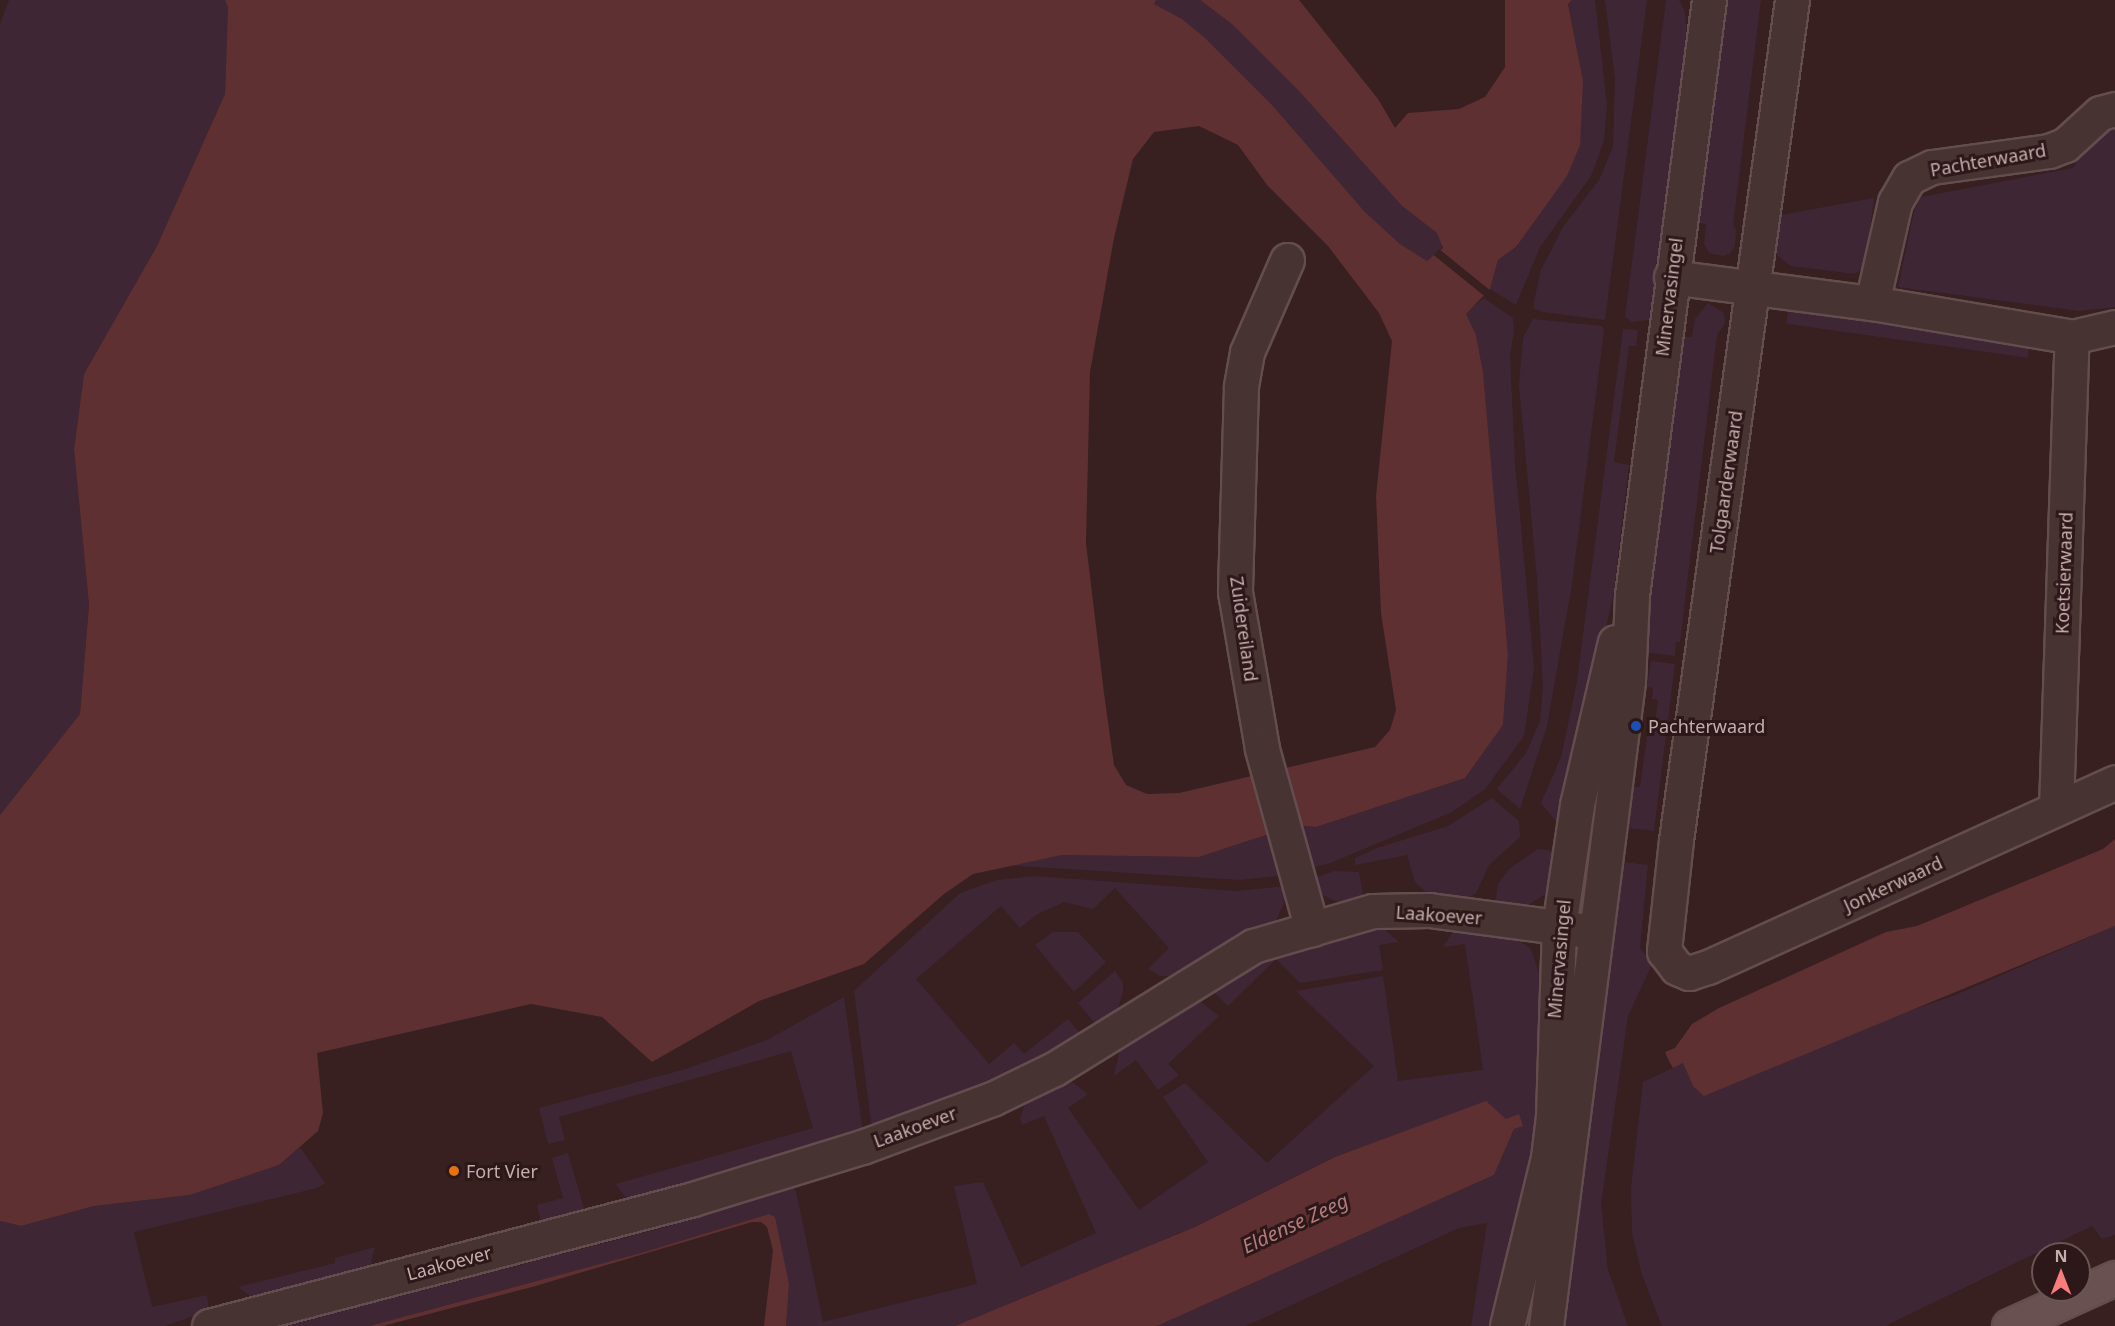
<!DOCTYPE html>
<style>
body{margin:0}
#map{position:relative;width:2115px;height:1326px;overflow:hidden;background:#381f20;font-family:"Noto Sans",sans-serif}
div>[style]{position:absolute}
.green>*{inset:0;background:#3f2635;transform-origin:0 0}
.water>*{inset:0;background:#5e3032}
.pier>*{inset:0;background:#381f20;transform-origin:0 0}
.roads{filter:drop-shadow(2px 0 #634d4e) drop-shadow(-2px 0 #634d4e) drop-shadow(0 2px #634d4e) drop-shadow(0 -2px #634d4e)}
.minor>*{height:33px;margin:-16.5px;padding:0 16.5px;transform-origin:16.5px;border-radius:16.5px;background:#483333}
.major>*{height:33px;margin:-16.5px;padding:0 16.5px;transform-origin:16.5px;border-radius:16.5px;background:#695051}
.dots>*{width:16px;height:16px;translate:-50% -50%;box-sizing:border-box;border:3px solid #2d1819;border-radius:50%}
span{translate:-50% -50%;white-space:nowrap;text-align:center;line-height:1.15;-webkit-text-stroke:6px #2d1819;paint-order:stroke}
.street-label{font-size:18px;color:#c5adad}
.poi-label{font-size:18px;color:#c5adad}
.left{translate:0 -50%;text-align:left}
.water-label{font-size:20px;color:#b37b7e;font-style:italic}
.north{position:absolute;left:2031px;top:1242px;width:60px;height:60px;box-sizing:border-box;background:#2d1819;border:2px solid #6a5454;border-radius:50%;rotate:0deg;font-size:16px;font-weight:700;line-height:24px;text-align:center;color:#c5adad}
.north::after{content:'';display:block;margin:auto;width:21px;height:27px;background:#fb7c7c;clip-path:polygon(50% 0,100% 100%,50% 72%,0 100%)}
</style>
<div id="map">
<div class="green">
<i style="clip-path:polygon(9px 0,225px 0,228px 7px,225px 94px,157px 246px,84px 374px,74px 449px,89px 605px,80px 714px,0 815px,0 24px)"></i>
<i style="clip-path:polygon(1156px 0,1200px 0,1233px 25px,1299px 91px,1402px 206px,1437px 233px,1443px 240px,1440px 253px,1427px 261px,1400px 244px,1365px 212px,1272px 105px,1204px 37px,1182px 19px,1153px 4px)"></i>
<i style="clip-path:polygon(1572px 0,1595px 0,1607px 105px,1604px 141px,1591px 176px,1540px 247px,1516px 305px,1490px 289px,1498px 260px,1517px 247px,1583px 81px,1568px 4px)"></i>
<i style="clip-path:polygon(1605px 0,1647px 0,1605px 320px,1543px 312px,1534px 309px,1534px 301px,1541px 270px,1563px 227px,1599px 180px,1613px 147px,1615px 79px)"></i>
<i style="clip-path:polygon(1666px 0,1679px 0,1685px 12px,1687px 37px,1649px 320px,1632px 322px,1625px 317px)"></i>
<i style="clip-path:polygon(1726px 0,1761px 0,1733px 225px,1736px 229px,1735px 246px,1730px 254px,1723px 256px,1709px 253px,1704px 244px,1706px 224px,1697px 223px)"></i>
<i style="clip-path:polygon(2115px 125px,2115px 307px,2079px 311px,1898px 287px,1914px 212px,1921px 197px,2073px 168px,2100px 128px)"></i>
<i style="clip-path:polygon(1874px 198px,1866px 259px,1862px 269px,1854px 274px,1791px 266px,1773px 252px,1775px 216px)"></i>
<i style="clip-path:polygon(1484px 298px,1513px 318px,1514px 332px,1510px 355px,1515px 462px,1534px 667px,1524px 736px,1485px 789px,1452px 812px,1328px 864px,1305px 869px,1296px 825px,1316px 827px,1465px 778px,1503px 725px,1508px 654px,1483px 372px,1476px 335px,1465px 313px)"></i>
<i style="clip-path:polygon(1708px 303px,1724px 313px,1725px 323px,1717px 335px,1680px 642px,1676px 642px,1675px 656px,1643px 652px,1680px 337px,1692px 337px,1695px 319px)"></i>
<i style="left:1789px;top:304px;width:244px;height:20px;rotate:8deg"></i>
<i style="clip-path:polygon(1533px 319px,1602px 326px,1604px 330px,1572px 584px,1547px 726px,1520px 809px,1497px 789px,1526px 753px,1540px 721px,1543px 686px,1537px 578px,1519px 385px,1523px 338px)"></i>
<i style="clip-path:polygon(1623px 329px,1638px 330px,1636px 346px,1629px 346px,1614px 462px,1629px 465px,1614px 591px,1563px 823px,1554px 819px,1541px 803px,1561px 757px,1577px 681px)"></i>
<i style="clip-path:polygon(1651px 661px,1675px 664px,1654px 831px,1618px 827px,1624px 786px,1640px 787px,1648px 731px,1654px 731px,1658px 700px,1652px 699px,1653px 688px,1647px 687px)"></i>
<i style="clip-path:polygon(1492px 798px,1519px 821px,1520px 837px,1489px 865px,1476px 893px,1463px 902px,1430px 896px,1415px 882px,1407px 855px,1355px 865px,1355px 858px,1377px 848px,1448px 826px)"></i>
<i style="clip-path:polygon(1272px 833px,1285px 875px,1240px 880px,1006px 865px,1062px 855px,1199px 857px)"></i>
<i style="clip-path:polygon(1538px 849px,1558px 851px,1555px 878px,1547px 893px,1528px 905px,1495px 906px,1498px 884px,1509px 869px)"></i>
<i style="clip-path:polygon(1614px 861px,1648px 865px,1640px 948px,1652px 964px,1628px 1016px,1601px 1204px,1608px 1270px,1628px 1326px,1553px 1326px)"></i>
<i style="clip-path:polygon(1334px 871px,1359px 872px,1364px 901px,1340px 903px,1318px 893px,1311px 879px)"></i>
<i style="clip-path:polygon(1035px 876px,1236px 891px,1286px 886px,1284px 903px,1276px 920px,1174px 976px,1160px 976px,1148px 969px,1169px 948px,1115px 888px,1093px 909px,1064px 902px,1036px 915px,1020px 928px,1001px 906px,916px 979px,989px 1064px,1014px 1043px,1024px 1054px,1068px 1019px,1084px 1038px,1046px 1061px,872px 1129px,854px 991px,960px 893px,997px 880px)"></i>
<i style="clip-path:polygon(1463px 926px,1514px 937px,1531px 949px,1541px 980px,1542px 1073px,1533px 1168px,1495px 1326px,1471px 1326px,1487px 1223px,1459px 1228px,1246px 1326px,1157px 1326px,1494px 1175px,1514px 1129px,1523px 1125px,1506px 1119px,1486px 1102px,1335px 1157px,1195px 1227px,955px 1326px,786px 1326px,789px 1284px,769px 1214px,641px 1253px,369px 1326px,286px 1326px,673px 1225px,700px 1207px,791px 1185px,796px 1191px,823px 1322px,977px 1284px,954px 1186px,983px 1182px,1021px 1267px,1096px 1233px,1044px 1116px,1022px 1125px,1020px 1118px,1027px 1099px,1059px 1081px,1072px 1082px,1088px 1094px,1068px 1108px,1139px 1210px,1208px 1162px,1163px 1097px,1185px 1083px,1267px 1163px,1374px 1066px,1296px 991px,1383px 976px,1398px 1081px,1483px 1070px,1465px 944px,1443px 947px,1452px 933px)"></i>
<i style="clip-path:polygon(2115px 926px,2115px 1235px,2102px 1239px,2092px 1226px,1885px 1326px,1662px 1326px,1642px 1275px,1632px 1233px,1631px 1188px,1643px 1082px,1683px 1063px,1693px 1086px,1953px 996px)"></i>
<i style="clip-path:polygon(1365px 927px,1384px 929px,1399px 942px,1379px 945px,1383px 970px,1300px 983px,1276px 959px,1228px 1006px,1210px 989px,1255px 961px)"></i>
<i style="clip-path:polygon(1053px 932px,1078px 932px,1106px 962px,1074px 992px,1035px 945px)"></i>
<i style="clip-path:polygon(1115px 971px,1123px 983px,1123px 992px,1115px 1017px,1099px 1028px,1078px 1003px)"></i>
<i style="clip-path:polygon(844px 997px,863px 1133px,636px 1205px,626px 1198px,616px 1184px,813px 1128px,791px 1051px,559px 1117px,565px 1140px,548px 1144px,539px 1108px,686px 1069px,767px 1040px)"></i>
<i style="clip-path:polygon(1195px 997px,1219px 1016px,1168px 1064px,1179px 1075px,1158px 1090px,1136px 1060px,1114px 1076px,1120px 1048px)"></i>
<i style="clip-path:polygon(300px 1147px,325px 1183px,317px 1188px,134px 1232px,152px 1307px,207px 1295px,209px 1311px,164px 1326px,0 1326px,0 1221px,21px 1226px,94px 1206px,190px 1195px,279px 1165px)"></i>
<i style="clip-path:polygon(568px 1153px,587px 1219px,543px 1230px,537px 1205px,563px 1198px,552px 1158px)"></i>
<i style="clip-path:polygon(375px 1247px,368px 1276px,254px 1299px,238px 1287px,335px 1263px,335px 1258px)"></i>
</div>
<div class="water">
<i style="clip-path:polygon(evenodd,225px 0,1156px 0,1154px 4px,1182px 19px,1204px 37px,1272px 105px,1365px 212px,1400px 244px,1427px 261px,1443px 248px,1437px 233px,1402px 206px,1299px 91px,1233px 25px,1200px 0,1299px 0,1378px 99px,1395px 128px,1408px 113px,1459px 109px,1485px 97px,1505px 67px,1505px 0,1572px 0,1568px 4px,1583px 81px,1580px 145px,1567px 176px,1516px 247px,1498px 260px,1490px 289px,1466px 314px,1476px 335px,1483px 372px,1508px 654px,1503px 725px,1465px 778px,1316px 827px,1296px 825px,1199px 857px,1062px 855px,973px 874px,944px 894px,864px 964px,759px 1001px,652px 1062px,602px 1017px,531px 1004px,317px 1053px,323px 1113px,318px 1131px,279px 1165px,190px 1195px,94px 1206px,21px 1226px,0 1221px,0 815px,80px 714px,89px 605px,74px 449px,84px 374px,157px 246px,225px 94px,228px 7px,225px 0,1199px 126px,1238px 145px,1267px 185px,1328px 246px,1379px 313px,1392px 341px,1376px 496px,1381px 613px,1396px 710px,1390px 730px,1375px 747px,1179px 793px,1147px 794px,1126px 785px,1114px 765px,1104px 693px,1086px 543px,1090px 372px,1114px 238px,1133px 159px,1154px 132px,1199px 126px)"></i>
<i style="clip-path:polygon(2115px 839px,2115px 926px,1704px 1096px,1693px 1086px,1683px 1063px,1673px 1068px,1669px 1061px,1665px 1052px,1675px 1048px,1692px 1024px,1719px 1008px,1886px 932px,1917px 926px,2103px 849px)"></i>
<i style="clip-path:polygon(1486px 1101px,1506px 1119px,1519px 1114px,1523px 1126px,1514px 1129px,1494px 1175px,1157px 1326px,955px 1326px,1195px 1227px,1335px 1157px)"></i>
<i style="clip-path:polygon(769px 1214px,775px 1217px,789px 1284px,786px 1326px,764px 1326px,773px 1250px,767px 1227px,761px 1222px,752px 1222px,532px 1287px,383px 1326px,369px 1326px,641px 1253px)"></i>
</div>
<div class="pier">
<i style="left:1439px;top:249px;width:68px;height:8px;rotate:39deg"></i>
</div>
<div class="roads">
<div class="minor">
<i style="left:1792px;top:0;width:848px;rotate:97.86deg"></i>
<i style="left:1676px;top:840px;width:112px;rotate:96.2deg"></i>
<i style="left:1664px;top:951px;width:21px;rotate:53deg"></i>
<i style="left:1677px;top:968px;width:13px;rotate:23deg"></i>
<i style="left:1689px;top:973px;width:20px;rotate:-18deg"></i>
<i style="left:1708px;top:967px;width:447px;rotate:-24.4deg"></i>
<i style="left:1287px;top:260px;width:100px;rotate:113.5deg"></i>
<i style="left:1247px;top:352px;width:36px;rotate:100deg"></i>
<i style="left:1241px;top:387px;width:205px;rotate:91.7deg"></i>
<i style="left:1235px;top:592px;width:159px;rotate:80.2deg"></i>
<i style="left:1262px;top:749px;width:187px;rotate:74.5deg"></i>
<i style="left:1671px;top:277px;width:203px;rotate:7.4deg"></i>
<i style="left:1872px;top:303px;width:203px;rotate:9.6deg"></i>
<i style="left:2072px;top:337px;width:44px;rotate:-13.1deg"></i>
<i style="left:1872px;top:303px;width:104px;rotate:-77.2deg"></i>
<i style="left:1895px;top:202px;width:28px;rotate:-60deg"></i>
<i style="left:1909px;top:178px;width:25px;rotate:-26deg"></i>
<i style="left:1932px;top:167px;width:118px;rotate:-7.8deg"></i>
<i style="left:2049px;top:151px;width:17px;rotate:-21deg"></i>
<i style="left:2065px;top:145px;width:47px;rotate:-42.4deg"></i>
<i style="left:2100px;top:113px;width:16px;rotate:-15deg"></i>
<i style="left:2056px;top:808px;width:471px;rotate:-88.1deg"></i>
<i style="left:209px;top:1326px;width:500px;rotate:-14.7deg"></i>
<i style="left:693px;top:1199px;width:177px;rotate:-17.1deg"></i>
<i style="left:862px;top:1147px;width:139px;rotate:-20.3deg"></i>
<i style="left:992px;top:1099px;width:69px;rotate:-25.8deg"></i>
<i style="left:1054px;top:1069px;width:234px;rotate:-31.7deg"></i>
<i style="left:1253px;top:946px;width:125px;rotate:-16.3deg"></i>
<i style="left:1373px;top:911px;width:56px;rotate:-1deg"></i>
<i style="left:1429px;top:910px;width:167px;rotate:7.5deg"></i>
<i style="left:1507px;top:1326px;width:173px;rotate:-76.3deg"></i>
<i style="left:1548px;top:1158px;width:42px;rotate:-83.2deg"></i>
<i style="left:1553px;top:1116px;width:189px;rotate:-88.2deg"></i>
<i style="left:1559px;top:927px;width:123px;rotate:-81.6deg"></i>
<i style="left:1577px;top:805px;width:167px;rotate:-76.9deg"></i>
<i style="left:1546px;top:1326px;width:650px;rotate:-82.75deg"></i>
<i style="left:1628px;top:681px;width:86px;rotate:-87.3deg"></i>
<i style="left:1632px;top:595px;width:600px;rotate:-82.63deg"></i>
</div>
<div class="major">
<i style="left:2009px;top:1326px;width:116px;rotate:-24.4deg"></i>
</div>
</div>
<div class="dots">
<i style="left:1636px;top:726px;background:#1a4fb4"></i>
<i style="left:454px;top:1171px;background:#e8710a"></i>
</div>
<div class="street-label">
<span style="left:1988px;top:160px;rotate:-10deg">Pachterwaard</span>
<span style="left:1669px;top:297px;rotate:-83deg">Minervasingel</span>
<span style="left:1726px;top:482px;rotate:-82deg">Tolgaarderwaard</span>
<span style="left:2064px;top:573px;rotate:-88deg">Koetsierwaard</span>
<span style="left:1244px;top:629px;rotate:82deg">Zuidereiland</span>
<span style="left:1893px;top:884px;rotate:-25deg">Jonkerwaard</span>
<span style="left:1439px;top:915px;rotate:4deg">Laakoever</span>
<span style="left:1559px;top:959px;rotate:-85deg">Minervasingel</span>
<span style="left:915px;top:1127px;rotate:-20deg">Laakoever</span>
<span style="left:449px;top:1263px;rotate:-15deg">Laakoever</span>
</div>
<div class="poi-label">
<span class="left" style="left:1648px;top:726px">Pachterwaard</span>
<span class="left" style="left:466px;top:1171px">Fort Vier</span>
</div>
<div class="water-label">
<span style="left:1295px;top:1223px;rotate:-25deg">Eldense Zeeg</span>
</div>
<div class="north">N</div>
</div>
